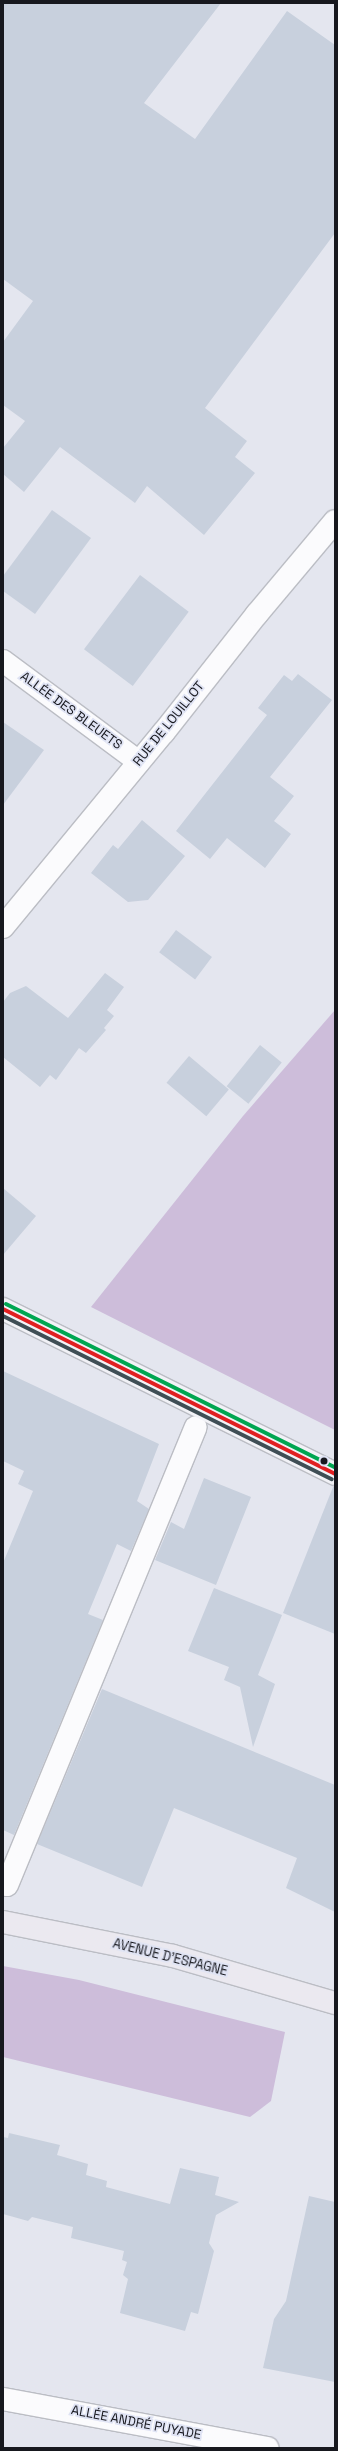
<!DOCTYPE html>
<meta charset="utf-8">
<style>
body{margin:0}
#map{position:relative;width:338px;height:2451px;overflow:hidden;background:#e4e6ef;font-family:"Space Grotesk",sans-serif}
div>[style]{position:absolute}
.forest>*{inset:0;background:#cdbdda}
.building>*{inset:0;background:#c8d0dd;transform-origin:0 0}
.roads{filter:drop-shadow(1px 0 #bbbdc4) drop-shadow(-1px 0 #bbbdc4) drop-shadow(0 1px #bbbdc4) drop-shadow(0 -1px #bbbdc4)}
.pedestrian>*{height:22px;margin:-11px;padding:0 11px;transform-origin:11px;border-radius:11px;background:#fbfbfd}
.minor>*{height:22px;margin:-11px;padding:0 11px;transform-origin:11px;border-radius:11px;background:#fbfbfd}
.secondary>*{height:22px;margin:-11px;padding:0 11px;transform-origin:11px;border-radius:11px;background:#f2f2f7}
.primary>*{height:22px;margin:-11px;padding:0 11px;transform-origin:11px;border-radius:11px;background:#ebe9f0}
.bus-1>*{height:4px;margin:-2px;padding:0 2px;transform-origin:2px;border-radius:2px;background:#e11f21}
.bus-2>*{height:4px;margin:-2px;padding:0 2px;transform-origin:2px;border-radius:2px;background:#3f4e55}
.bus-3>*{height:4px;margin:-2px;padding:0 2px;transform-origin:2px;border-radius:2px;background:#00a651}
.dots>*{width:11px;height:11px;translate:-50% -50%;box-sizing:border-box;border:2px solid #dfe3f4;border-radius:50%}
span{translate:-50% -50%;white-space:nowrap;text-align:center;line-height:1.15;-webkit-text-stroke:3.5px #dfe3f4;paint-order:stroke}
.street-label{font-size:13px;color:#17181e}
.frame{position:absolute;inset:0;border:4px solid #17181e;pointer-events:none}
</style>
<div id="map">
<div class="forest">
<i style="clip-path:polygon(335px 1010px,335px 1430px,91px 1307px,243px 1116px)"></i>
<i style="clip-path:polygon(3px 1966px,79px 1980px,285px 2032px,271px 2101px,250px 2117px,3px 2057px)"></i>
</div>
<div class="building">
<i style="clip-path:polygon(3px 3px,221px 3px,144px 103px,195px 139px,287px 11px,335px 45px,335px 233px,205px 408px,247px 441px,235px 457px,255px 473px,204px 535px,147px 486px,135px 503px,60px 447px,24px 492px,3px 474px,3px 448px,25px 421px,3px 405px,3px 342px,33px 301px,3px 279px)"></i>
<i style="clip-path:polygon(52px 510px,91px 538px,35px 614px,3px 591px,3px 576px)"></i>
<i style="left:140px;top:575px;width:61px;height:93px;rotate:37deg"></i>
<i style="clip-path:polygon(298px 674px,332px 700px,270px 777px,294px 796px,274px 821px,291px 834px,265px 868px,227px 838px,210px 859px,176px 831px,267px 715px,258px 708px,284px 675px,292px 681px)"></i>
<i style="clip-path:polygon(3px 722px,44px 750px,3px 805px)"></i>
<i style="clip-path:polygon(142px 820px,185px 856px,148px 900px,128px 902px,91px 873px,113px 845px,118px 849px)"></i>
<i style="left:176px;top:930px;width:45px;height:28px;rotate:37deg"></i>
<i style="clip-path:polygon(105px 973px,124px 987px,107px 1010px,114px 1016px,104px 1028px,106px 1030px,86px 1053px,79px 1048px,56px 1080px,50px 1075px,40px 1087px,3px 1057px,3px 1002px,10px 993px,26px 986px,68px 1018px)"></i>
<i style="left:260px;top:1045px;width:28px;height:53px;rotate:39deg"></i>
<i style="left:189px;top:1056px;width:52px;height:35px;rotate:40deg"></i>
<i style="clip-path:polygon(3px 1188px,36px 1216px,3px 1255px)"></i>
<i style="clip-path:polygon(3px 1371px,159px 1444px,137px 1501px,149px 1509px,131px 1551px,117px 1544px,88px 1614px,103px 1620px,14px 1835px,3px 1830px,3px 1563px,33px 1491px,18px 1484px,24px 1471px,3px 1461px)"></i>
<i style="clip-path:polygon(204px 1478px,251px 1497px,216px 1585px,155px 1560px,171px 1522px,184px 1529px)"></i>
<i style="clip-path:polygon(333px 1487px,335px 1487px,335px 1634px,283px 1613px)"></i>
<i style="clip-path:polygon(214px 1588px,282px 1615px,258px 1675px,275px 1684px,253px 1747px,240px 1687px,224px 1680px,229px 1667px,188px 1651px)"></i>
<i style="clip-path:polygon(102px 1689px,335px 1785px,335px 1912px,286px 1888px,297px 1858px,174px 1808px,142px 1887px,37px 1844px)"></i>
<i style="clip-path:polygon(9px 2133px,60px 2145px,57px 2155px,88px 2164px,86px 2175px,107px 2181px,106px 2187px,170px 2204px,180px 2168px,219px 2177px,215px 2195px,239px 2202px,216px 2215px,209px 2243px,214px 2251px,198px 2314px,191px 2312px,185px 2331px,120px 2313px,128px 2279px,123px 2275px,127px 2262px,122px 2260px,124px 2251px,71px 2238px,73px 2227px,32px 2217px,28px 2221px,3px 2214px,3px 2137px,8px 2138px)"></i>
<i style="clip-path:polygon(309px 2196px,335px 2202px,335px 2382px,263px 2368px,274px 2319px,286px 2301px)"></i>
</div>
<div class="roads">
<div class="pedestrian">
<i style="left:7px;top:1885px;width:495px;rotate:-67.6deg"></i>
</div>
<div class="minor">
<i style="left:3px;top:661px;width:169px;rotate:36.6deg"></i>
<i style="left:3px;top:927px;width:253px;rotate:-50.5deg"></i>
<i style="left:164px;top:732px;width:150px;rotate:-51.8deg"></i>
<i style="left:257px;top:614px;width:121px;rotate:-50deg"></i>
<i style="left:3px;top:2399px;width:269px;rotate:10.5deg"></i>
</div>
<div class="secondary">
<i style="left:3px;top:1309px;width:371px;rotate:26.4deg"></i>
</div>
<div class="primary">
<i style="left:3px;top:1922px;width:173px;rotate:11.3deg"></i>
<i style="left:173px;top:1956px;width:169px;rotate:16.2deg"></i>
</div>
</div>
<div class="bus-1">
<i style="left:3px;top:1309px;width:371px;rotate:26.4deg"></i>
</div>
<div class="bus-2">
<i style="left:3px;top:1316px;width:367px;rotate:26.4deg"></i>
</div>
<div class="bus-3">
<i style="left:6px;top:1304px;width:367px;rotate:26.4deg"></i>
</div>
<div class="dots">
<i style="left:324px;top:1461px;background:#17181e"></i>
</div>
<div class="street-label">
<span style="left:71px;top:711px;rotate:36deg">ALLÉE DES BLEUETS</span>
<span style="left:169px;top:724px;rotate:-51deg">RUE DE LOUILLOT</span>
<span style="left:170px;top:1958px;rotate:14deg">AVENUE D'ESPAGNE</span>
<span style="left:136px;top:2423px;rotate:11deg">ALLÉE ANDRÉ PUYADE</span>
</div>
<div class="frame"></div>
</div>
